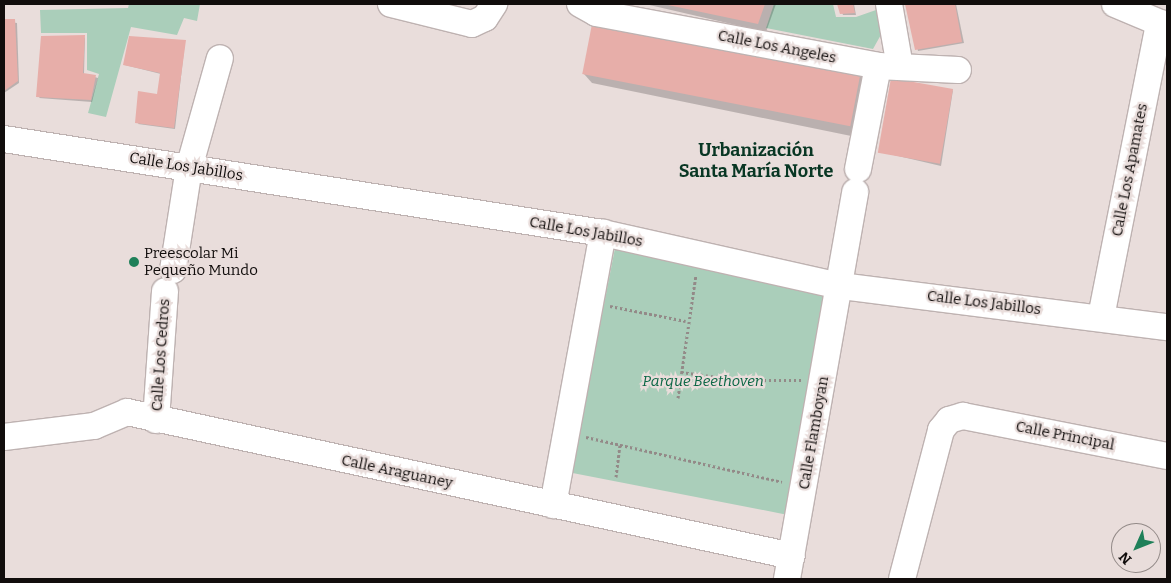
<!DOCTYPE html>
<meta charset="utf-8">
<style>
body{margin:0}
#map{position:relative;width:1171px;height:583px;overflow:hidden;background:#e9dddb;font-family:Bitter,serif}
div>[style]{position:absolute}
.green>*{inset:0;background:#aaceba;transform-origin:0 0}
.shadow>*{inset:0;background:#0003}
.building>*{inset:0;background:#e7aea9;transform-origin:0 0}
.path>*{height:3px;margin-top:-1.5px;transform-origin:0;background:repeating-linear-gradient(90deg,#938a88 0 2.5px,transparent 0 5px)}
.roads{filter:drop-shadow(1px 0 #beb2b1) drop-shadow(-1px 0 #beb2b1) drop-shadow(0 1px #beb2b1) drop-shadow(0 -1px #beb2b1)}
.minor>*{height:26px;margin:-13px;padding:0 13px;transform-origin:13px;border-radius:13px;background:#fff}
.dots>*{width:14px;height:14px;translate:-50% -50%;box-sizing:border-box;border:2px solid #e9dddb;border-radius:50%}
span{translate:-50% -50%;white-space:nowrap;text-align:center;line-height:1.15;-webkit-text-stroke:4.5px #e9dddb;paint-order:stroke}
.street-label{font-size:15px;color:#110d0c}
.poi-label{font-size:15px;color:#110d0c}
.left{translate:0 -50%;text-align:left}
.park-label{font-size:15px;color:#0b6745;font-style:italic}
.quarter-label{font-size:18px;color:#093724;font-weight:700}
.frame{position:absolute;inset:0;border:5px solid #110d0c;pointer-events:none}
.north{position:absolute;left:1111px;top:523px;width:50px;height:50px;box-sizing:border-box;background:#e9dddb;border:1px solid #938a88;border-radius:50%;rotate:226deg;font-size:14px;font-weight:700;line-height:20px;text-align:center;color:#110d0c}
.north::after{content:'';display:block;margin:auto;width:18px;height:22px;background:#1f8059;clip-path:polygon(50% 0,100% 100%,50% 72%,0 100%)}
</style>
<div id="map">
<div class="green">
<i style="clip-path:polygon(129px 4px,200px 4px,197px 21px,184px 18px,177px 35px,131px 27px,106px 117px,88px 113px,99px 74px,87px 70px,87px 33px,41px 33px,40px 10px,128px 8px)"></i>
<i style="clip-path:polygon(774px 4px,833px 4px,836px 17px,856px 17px,876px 10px,888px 22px,873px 49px,766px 28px)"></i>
<i style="left:615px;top:248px;width:222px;height:229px;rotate:11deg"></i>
</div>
<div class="shadow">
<i style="clip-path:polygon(645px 4px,776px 4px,766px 32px)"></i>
<i style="clip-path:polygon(839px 4px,854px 4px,856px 15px,843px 15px)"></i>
<i style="clip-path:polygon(906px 4px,956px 4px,964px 43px,918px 51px)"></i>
<i style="clip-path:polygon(4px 21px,17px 23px,19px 83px,4px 93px)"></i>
<i style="clip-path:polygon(85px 37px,84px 74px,98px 78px,92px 102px,39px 98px)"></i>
<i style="clip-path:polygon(185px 42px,175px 129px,138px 124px,158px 95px,161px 74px,125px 65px)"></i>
<i style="clip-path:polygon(584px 74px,859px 75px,868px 84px,861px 138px,592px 83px)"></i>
<i style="clip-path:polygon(953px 90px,941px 166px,881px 152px)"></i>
</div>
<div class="building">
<i style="clip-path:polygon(663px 4px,765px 4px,758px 24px)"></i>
<i style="clip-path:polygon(837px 4px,853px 4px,855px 13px,840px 14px)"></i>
<i style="clip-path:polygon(905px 4px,955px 4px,962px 42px,915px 50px)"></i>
<i style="clip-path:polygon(4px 19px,15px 19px,18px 81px,4px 91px)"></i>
<i style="left:592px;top:24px;width:273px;height:51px;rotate:11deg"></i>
<i style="clip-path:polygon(85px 35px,83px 73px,96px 75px,91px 100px,36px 97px,41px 36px)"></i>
<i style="clip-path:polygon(129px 36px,186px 40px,174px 128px,135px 123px,138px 91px,157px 94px,160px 73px,123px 65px)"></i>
<i style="left:891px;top:78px;width:63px;height:76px;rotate:10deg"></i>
</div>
<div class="path">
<i style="left:610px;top:306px;width:77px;rotate:11.2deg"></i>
<i style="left:681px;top:372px;width:59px;rotate:7.9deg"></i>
<i style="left:739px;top:380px;width:62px"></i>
<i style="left:678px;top:398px;width:124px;rotate:-81.7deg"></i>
<i style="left:586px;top:437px;width:201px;rotate:12.9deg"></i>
<i style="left:616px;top:477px;width:32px;rotate:-83deg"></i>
</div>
<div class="roads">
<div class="minor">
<i style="left:391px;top:4px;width:83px;rotate:13.9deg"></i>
<i style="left:472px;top:24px;width:14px;rotate:-25deg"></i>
<i style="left:485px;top:18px;width:17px;rotate:-57deg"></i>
<i style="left:580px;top:4px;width:18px;rotate:29deg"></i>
<i style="left:596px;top:13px;width:287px;rotate:10.6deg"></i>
<i style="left:878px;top:66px;width:80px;rotate:2.9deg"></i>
<i style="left:889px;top:4px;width:64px;rotate:80.1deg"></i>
<i style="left:1115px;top:4px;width:56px;rotate:22.9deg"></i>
<i style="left:4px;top:139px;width:606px;rotate:8.92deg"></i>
<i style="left:603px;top:233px;width:244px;rotate:12.6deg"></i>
<i style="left:841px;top:286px;width:329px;rotate:7.2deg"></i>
<i style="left:858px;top:169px;width:105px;rotate:-79deg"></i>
<i style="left:173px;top:270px;width:103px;rotate:-81.1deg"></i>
<i style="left:189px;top:168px;width:114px;rotate:-74.3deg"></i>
<i style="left:1101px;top:317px;width:300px;rotate:-78.8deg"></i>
<i style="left:156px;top:420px;width:129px;rotate:-86deg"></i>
<i style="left:4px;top:437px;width:91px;rotate:-7deg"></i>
<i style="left:94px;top:426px;width:36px;rotate:-23deg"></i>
<i style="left:127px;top:412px;width:680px;rotate:12.22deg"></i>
<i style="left:553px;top:505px;width:277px;rotate:-79.6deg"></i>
<i style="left:787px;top:579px;width:393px;rotate:-80deg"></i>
<i style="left:902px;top:579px;width:154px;rotate:-75.3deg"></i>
<i style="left:941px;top:430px;width:13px;rotate:-51deg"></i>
<i style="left:949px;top:420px;width:15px;rotate:-16deg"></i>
<i style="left:963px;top:416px;width:208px;rotate:11.1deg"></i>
</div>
</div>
<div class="dots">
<i style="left:134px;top:262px;background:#1f8059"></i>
</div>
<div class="street-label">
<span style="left:777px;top:47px;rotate:11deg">Calle Los Angeles</span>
<span style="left:186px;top:167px;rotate:9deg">Calle Los Jabillos</span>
<span style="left:1130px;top:170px;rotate:-79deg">Calle Los Apamates</span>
<span style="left:586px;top:232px;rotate:10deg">Calle Los Jabillos</span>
<span style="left:984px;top:303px;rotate:7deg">Calle Los Jabillos</span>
<span style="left:161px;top:355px;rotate:-86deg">Calle Los Cedros</span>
<span style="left:814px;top:433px;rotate:-80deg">Calle Flamboyan</span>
<span style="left:1065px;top:436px;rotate:11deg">Calle Principal</span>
<span style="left:397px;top:472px;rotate:12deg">Calle Araguaney</span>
</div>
<div class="poi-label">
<span class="left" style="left:144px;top:262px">Preescolar Mi<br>Pequeño Mundo</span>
</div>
<div class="park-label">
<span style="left:703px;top:382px">Parque Beethoven</span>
</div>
<div class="quarter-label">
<span style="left:756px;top:161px">Urbanización<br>Santa María Norte</span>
</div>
<div class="frame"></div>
<div class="north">N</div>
</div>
